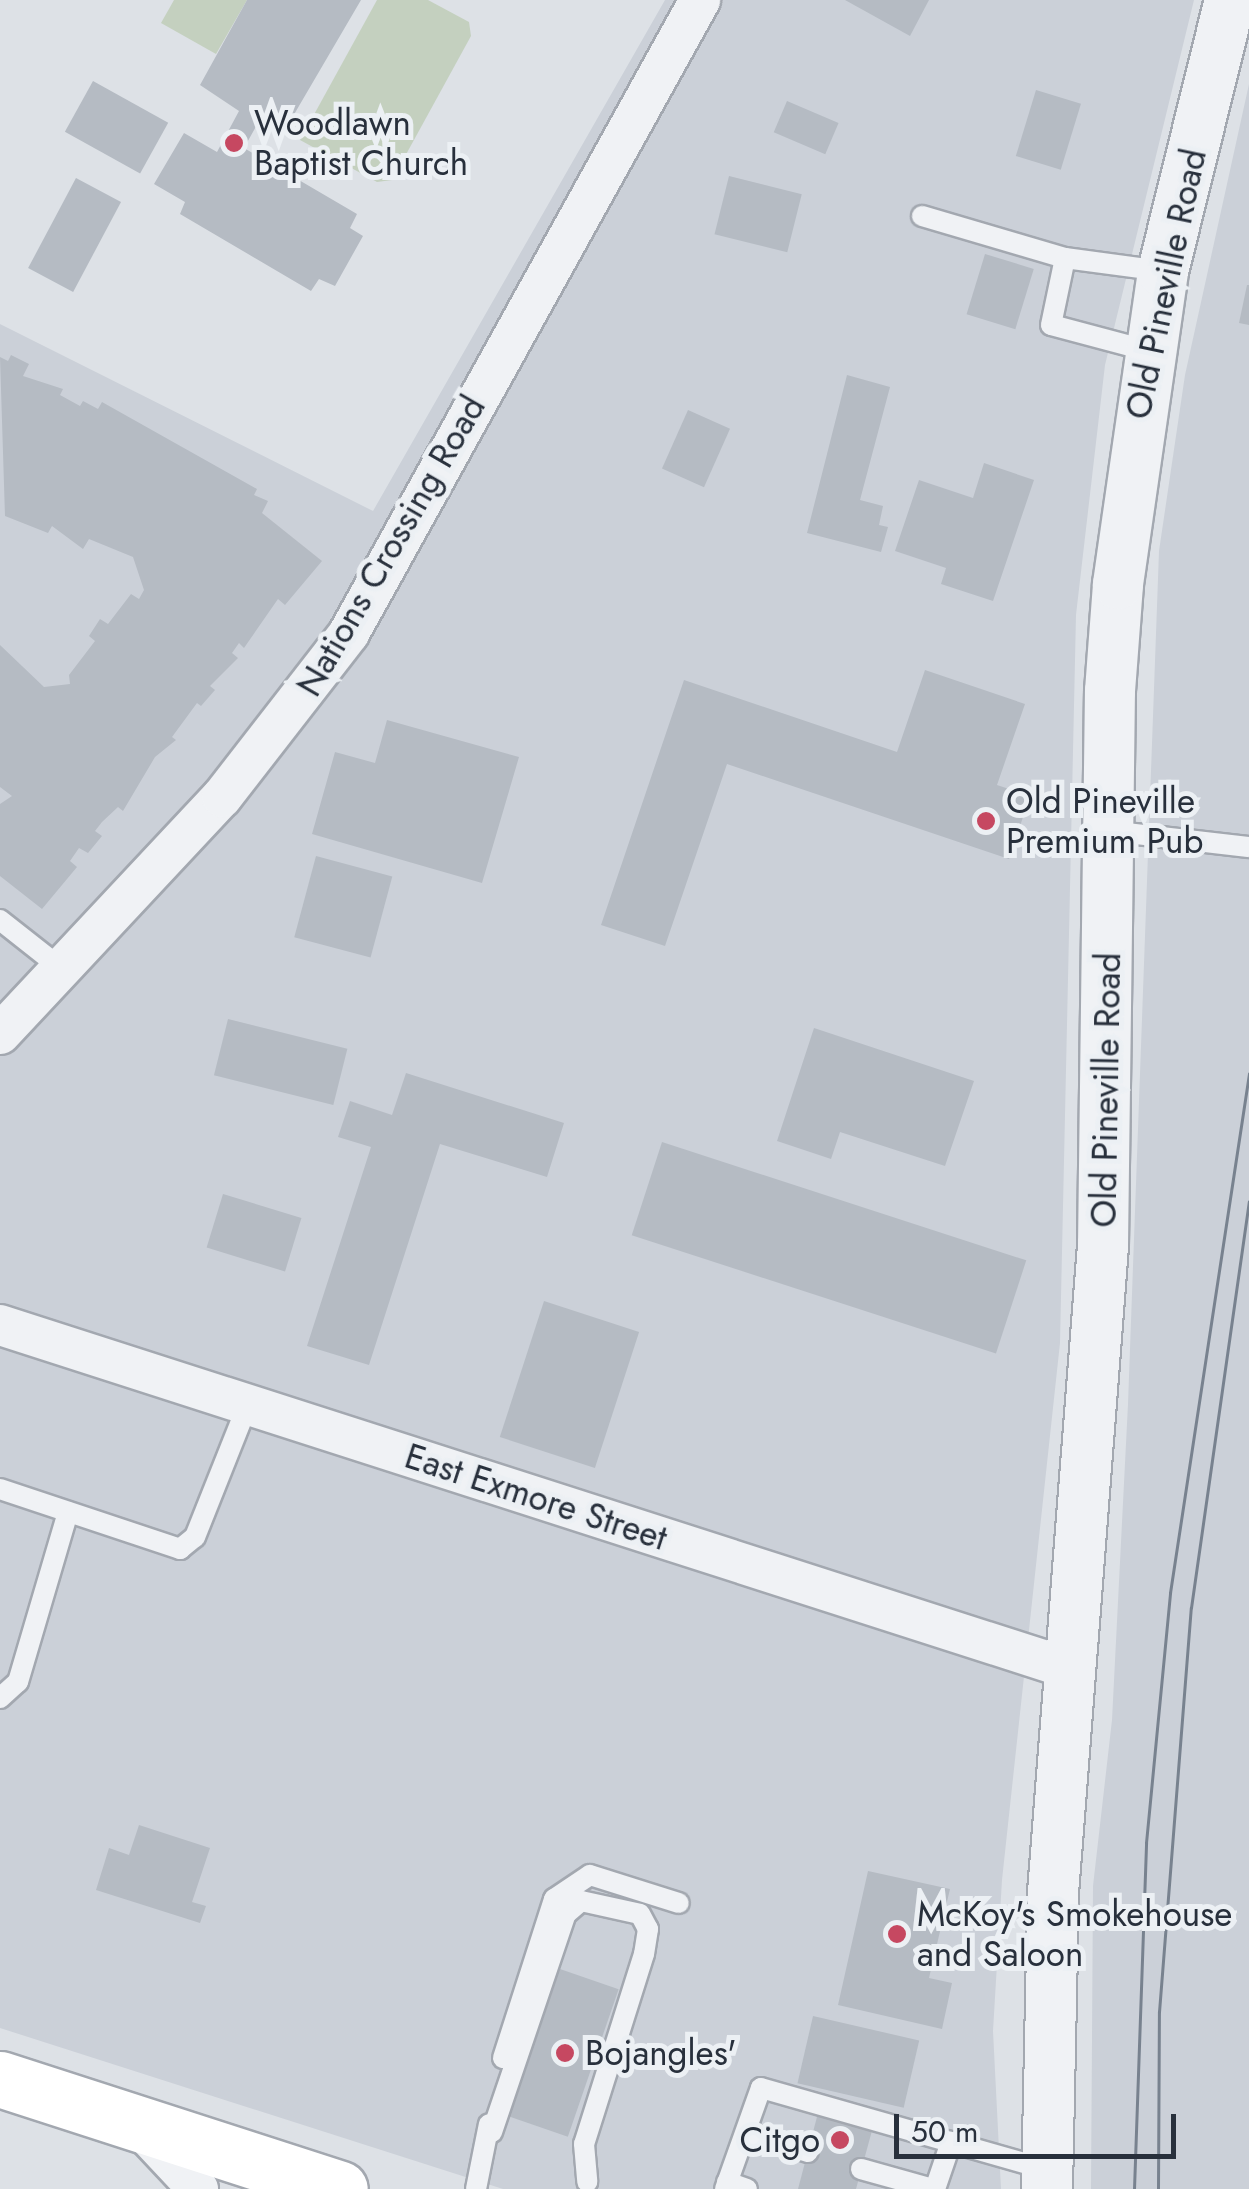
<!DOCTYPE html>
<style>
body{margin:0}
#map{position:relative;width:1249px;height:2189px;overflow:hidden;background:#dde1e6;font-family:Jost,sans-serif}
div>[style]{position:absolute}
.built>*{inset:0;background:#cbd0d8}
.green>*{inset:0;background:#c4d0bf}
.building>*{inset:0;background:#b5bbc3;transform-origin:0 0}
.roads{filter:drop-shadow(2px 0 #a3a8b0) drop-shadow(-2px 0 #a3a8b0) drop-shadow(0 2px #a3a8b0) drop-shadow(0 -2px #a3a8b0)}
.service>*{height:20px;margin:-10px;padding:0 10px;transform-origin:10px;border-radius:10px;background:#f0f2f5}
.minor>*{height:40px;margin:-20px;padding:0 20px;transform-origin:20px;border-radius:20px;background:#f0f2f5}
.tertiary>*{height:50px;margin:-25px;padding:0 25px;transform-origin:25px;border-radius:25px;background:#f0f2f5}
.primary>*{height:55px;margin:-27.5px;padding:0 27.5px;transform-origin:27.5px;border-radius:27.5px;background:#fff}
.tram>*{height:2.5px;margin:-1.25px;padding:0 1.25px;transform-origin:1.25px;border-radius:1.25px;background:#78828f}
.dots>*{width:28px;height:28px;translate:-50% -50%;box-sizing:border-box;border:5px solid #ecf0f4;border-radius:50%}
span{translate:-50% -50%;white-space:nowrap;text-align:center;line-height:1.15;-webkit-text-stroke:10px #ecf0f4;paint-order:stroke}
.poi-label{font-size:35px;color:#28303c}
.left{translate:0 -50%;text-align:left}
.right{translate:-100% -50%;text-align:right}
.street-label{font-size:35px;color:#28303c}
.scale{position:absolute;left:894px;top:2114px;width:282px;height:45px;box-sizing:border-box;border:5px solid #28303c;border-top:0;padding-left:12px;font-size:30px;line-height:35px;white-space:nowrap;color:#28303c;-webkit-text-stroke:8px #ecf0f4;paint-order:stroke}
</style>
<div id="map">
<div class="built">
<i style="clip-path:polygon(665px 0,1194px 0,1105px 365px,1076px 615px,1060px 1343px,1002px 1880px,993px 2031px,1001px 2189px,503px 2189px,0 2028px,0 324px,373px 511px)"></i>
<i style="clip-path:polygon(1249px 84px,1249px 2189px,1091px 2189px,1093px 1886px,1112px 1720px,1128px 1404px,1159px 551px,1185px 375px)"></i>
</div>
<div class="green">
<i style="clip-path:polygon(174px 0,247px 0,216px 54px,161px 23px)"></i>
<i style="clip-path:polygon(377px 0,428px 0,469px 22px,471px 36px,392px 180px,377px 182px,300px 140px)"></i>
</div>
<div class="building">
<i style="clip-path:polygon(247px 0,361px 0,282px 135px,259px 121px,244px 148px,357px 214px,350px 228px,363px 236px,335px 286px,319px 279px,311px 291px,180px 214px,185px 202px,154px 184px,184px 133px,217px 152px,239px 111px,200px 85px)"></i>
<i style="clip-path:polygon(845px 0,929px 0,910px 36px)"></i>
<i style="left:93px;top:81px;width:86px;height:58px;rotate:29deg"></i>
<i style="left:1036px;top:90px;width:47px;height:69px;rotate:17deg"></i>
<i style="left:787px;top:101px;width:56px;height:34px;rotate:23deg"></i>
<i style="left:729px;top:176px;width:75px;height:60px;rotate:14deg"></i>
<i style="left:76px;top:178px;width:51px;height:102px;rotate:28deg"></i>
<i style="left:985px;top:254px;width:51px;height:63px;rotate:17deg"></i>
<i style="clip-path:polygon(1247px 285px,1249px 285px,1249px 325px,1239px 323px)"></i>
<i style="clip-path:polygon(11px 355px,29px 364px,23px 376px,63px 389px,60px 395px,80px 406px,83px 401px,98px 409px,102px 402px,257px 489px,254px 495px,268px 501px,262px 513px,322px 561px,285px 605px,278px 599px,244px 648px,239px 643px,232px 653px,238px 658px,210px 686px,215px 690px,201px 706px,197px 703px,172px 737px,176px 740px,155px 757px,123px 811px,118px 807px,102px 822px,95px 831px,102px 836px,88px 853px,79px 848px,70px 861px,77px 867px,42px 909px,0 876px,0 804px,12px 796px,0 787px,0 645px,44px 687px,70px 684px,69px 675px,95px 641px,89px 636px,100px 619px,108px 624px,131px 594px,139px 599px,144px 590px,133px 557px,89px 539px,83px 549px,52px 526px,48px 533px,5px 516px,0 357px,8px 361px)"></i>
<i style="clip-path:polygon(847px 375px,890px 387px,860px 500px,883px 506px,879px 525px,888px 527px,881px 552px,807px 533px)"></i>
<i style="left:688px;top:410px;width:46px;height:64px;rotate:24deg"></i>
<i style="clip-path:polygon(984px 463px,1034px 480px,993px 601px,941px 584px,946px 568px,895px 551px,919px 480px,973px 498px)"></i>
<i style="clip-path:polygon(925px 670px,1025px 704px,997px 785px,1030px 796px,1009px 859px,727px 764px,665px 946px,601px 925px,684px 680px,897px 752px)"></i>
<i style="clip-path:polygon(387px 720px,519px 757px,482px 883px,312px 834px,335px 752px,375px 763px)"></i>
<i style="left:316px;top:856px;width:79px;height:84px;rotate:15deg"></i>
<i style="left:228px;top:1019px;width:123px;height:58px;rotate:14deg"></i>
<i style="clip-path:polygon(814px 1028px,974px 1081px,945px 1166px,840px 1132px,831px 1159px,777px 1141px)"></i>
<i style="clip-path:polygon(406px 1073px,564px 1123px,547px 1177px,440px 1144px,369px 1365px,307px 1346px,371px 1147px,338px 1137px,350px 1101px,392px 1115px)"></i>
<i style="left:662px;top:1142px;width:383px;height:98px;rotate:18deg"></i>
<i style="left:223px;top:1194px;width:82px;height:56px;rotate:17deg"></i>
<i style="left:544px;top:1301px;width:100px;height:143px;rotate:18deg"></i>
<i style="clip-path:polygon(139px 1825px,210px 1848px,192px 1902px,206px 1906px,200px 1923px,96px 1890px,109px 1848px,129px 1855px)"></i>
<i style="clip-path:polygon(868px 1871px,950px 1889px,929px 1978px,952px 1983px,942px 2029px,838px 2005px)"></i>
<i style="left:560px;top:1969px;width:62px;height:156px;rotate:19deg"></i>
<i style="left:813px;top:2016px;width:109px;height:69px;rotate:13deg"></i>
<i style="clip-path:polygon(818px 2113px,873px 2127px,856px 2189px,798px 2189px)"></i>
</div>
<div class="roads">
<div class="service">
<i style="left:922px;top:216px;width:149px;rotate:16.4deg"></i>
<i style="left:1149px;top:351px;width:101px;rotate:-165.1deg"></i>
<i style="left:1051px;top:325px;width:68px;rotate:-78.2deg"></i>
<i style="left:1065px;top:258px;width:99px;rotate:7.6deg"></i>
<i style="left:1110px;top:831px;width:140px;rotate:6.6deg"></i>
<i style="left:0;top:920px;width:79px;rotate:38.3deg"></i>
<i style="left:0;top:1489px;width:190px;rotate:18.4deg"></i>
<i style="left:180px;top:1549px;width:19px;rotate:-39deg"></i>
<i style="left:195px;top:1537px;width:143px;rotate:-68.3deg"></i>
<i style="left:0;top:1698px;width:24px;rotate:-42deg"></i>
<i style="left:18px;top:1682px;width:177px;rotate:-73.6deg"></i>
<i style="left:503px;top:2058px;width:167px;rotate:-72.2deg"></i>
<i style="left:554px;top:1899px;width:43px;rotate:-33.7deg"></i>
<i style="left:590px;top:1875px;width:93px;rotate:17.5deg"></i>
<i style="left:492px;top:2132px;width:230px;rotate:-71.3deg"></i>
<i style="left:566px;top:1914px;width:20px;rotate:-41deg"></i>
<i style="left:581px;top:1901px;width:60px;rotate:12.4deg"></i>
<i style="left:640px;top:1914px;width:17px;rotate:62deg"></i>
<i style="left:648px;top:1929px;width:25px;rotate:99deg"></i>
<i style="left:644px;top:1954px;width:199px;rotate:107.5deg"></i>
<i style="left:584px;top:2144px;width:38px;rotate:85deg"></i>
<i style="left:746px;top:2132px;width:65px;rotate:17.9deg"></i>
<i style="left:861px;top:2169px;width:75px;rotate:15.5deg"></i>
<i style="left:727px;top:2182px;width:21px;rotate:19deg"></i>
<i style="left:476px;top:2189px;width:66px;rotate:-78.7deg"></i>
<i style="left:725px;top:2189px;width:107px;rotate:-70.4deg"></i>
<i style="left:761px;top:2088px;width:295px;rotate:15.9deg"></i>
<i style="left:935px;top:2189px;width:50px;rotate:-71.2deg"></i>
</div>
<div class="minor">
<i style="left:0;top:1034px;width:325px;rotate:-46.9deg"></i>
<i style="left:222px;top:797px;width:207px;rotate:-52.2deg"></i>
<i style="left:349px;top:633px;width:724px;rotate:-60.99deg"></i>
<i style="left:0;top:1325px;width:1125px;rotate:17.81deg"></i>
<i style="left:140px;top:2127px;width:85px;rotate:46.9deg"></i>
</div>
<div class="tertiary">
<i style="left:1047px;top:2189px;width:296px;rotate:-88.8deg"></i>
<i style="left:1053px;top:1893px;width:649px;rotate:-85.58deg"></i>
<i style="left:1103px;top:1246px;width:555px;rotate:-89.28deg"></i>
<i style="left:1110px;top:691px;width:107px;rotate:-85.7deg"></i>
<i style="left:1118px;top:584px;width:316px;rotate:-81.8deg"></i>
<i style="left:1163px;top:271px;width:279px;rotate:-76.1deg"></i>
</div>
<div class="primary">
<i style="left:0;top:2079px;width:357px;rotate:17.9deg"></i>
</div>
</div>
<div class="tram">
<i style="left:1134px;top:2189px;width:346px;rotate:-88deg"></i>
<i style="left:1146px;top:1843px;width:251px;rotate:-84.5deg"></i>
<i style="left:1170px;top:1593px;width:525px;rotate:-81.35deg"></i>
<i style="left:1158px;top:2189px;width:177px;rotate:-89.7deg"></i>
<i style="left:1159px;top:2012px;width:405px;rotate:-85.5deg"></i>
<i style="left:1191px;top:1608px;width:410px;rotate:-81.9deg"></i>
</div>
<div class="dots">
<i style="left:234px;top:143px;background:#c64861"></i>
<i style="left:986px;top:821px;background:#c64861"></i>
<i style="left:897px;top:1934px;background:#c64861"></i>
<i style="left:565px;top:2053px;background:#c64861"></i>
<i style="left:840px;top:2140px;background:#c64861"></i>
</div>
<div class="poi-label">
<span class="left" style="left:254px;top:143px">Woodlawn<br>Baptist Church</span>
<span class="left" style="left:1006px;top:821px">Old Pineville<br>Premium Pub</span>
<span class="left" style="left:917px;top:1934px">McKoy's Smokehouse<br>and Saloon</span>
<span class="left" style="left:585px;top:2053px">Bojangles'</span>
<span class="right" style="left:820px;top:2140px">Citgo</span>
</div>
<div class="street-label">
<span style="left:1166px;top:284px;rotate:-78deg">Old Pineville Road</span>
<span style="left:391px;top:546px;rotate:-60deg">Nations Crossing Road</span>
<span style="left:1106px;top:1090px;rotate:-89deg">Old Pineville Road</span>
<span style="left:536px;top:1497px;rotate:18deg">East Exmore Street</span>
</div>
<div class="scale">50 m</div>
</div>
